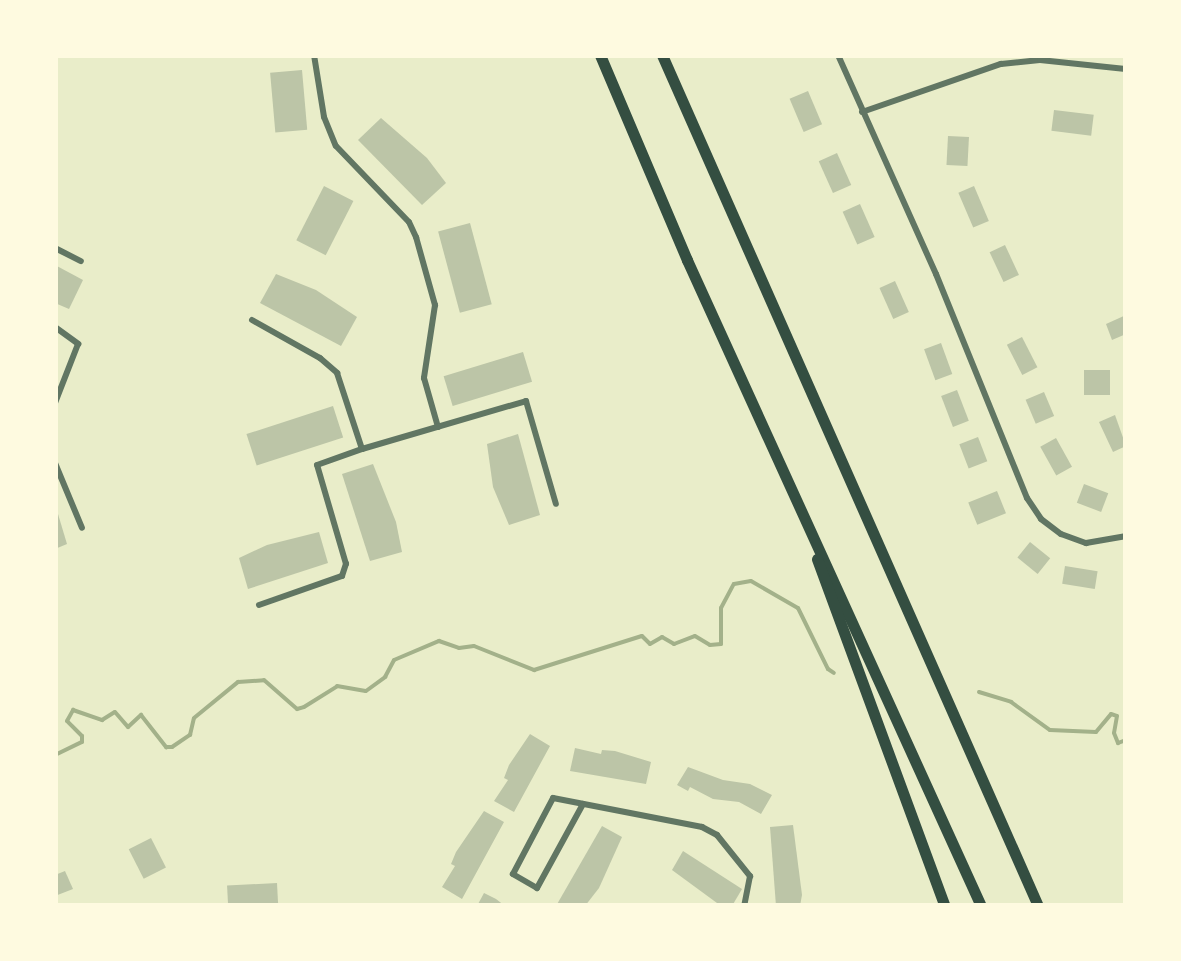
<!DOCTYPE html>
<style>
body{margin:0}
#map{position:relative;width:1181px;height:961px;overflow:hidden;background:#e9edc9;font-family:Lato,sans-serif}
div>[style]{position:absolute}
.stream>*{height:4px;margin:-2px;padding:0 2px;transform-origin:2px;border-radius:2px;background:#a3b18a}
.building>*{inset:0;background:#bcc5a7;transform-origin:0 0}
.minor>*{height:6px;margin:-3px;padding:0 3px;transform-origin:3px;border-radius:3px;background:#617663}
.trunk>*{height:11px;margin:-5.5px;padding:0 5.5px;transform-origin:5.5px;border-radius:5.5px;background:#344e41}
span{translate:-50% -50%;white-space:nowrap;text-align:center;line-height:1.15;-webkit-text-stroke:10px #fefae0;paint-order:stroke}
.frame{position:absolute;inset:0;border:58px solid #fefae0;pointer-events:none}
</style>
<div id="map">
<div class="stream">
<i style="left:979px;top:692px;width:34px;rotate:17deg"></i>
<i style="left:1011px;top:702px;width:48px;rotate:35.7deg"></i>
<i style="left:1050px;top:730px;width:46px;rotate:2.5deg"></i>
<i style="left:1096px;top:732px;width:23px;rotate:-50deg"></i>
<i style="left:1111px;top:714px;width:6px;rotate:18deg"></i>
<i style="left:1117px;top:716px;width:17px;rotate:100deg"></i>
<i style="left:1114px;top:733px;width:11px;rotate:68deg"></i>
<i style="left:1118px;top:743px;width:9px;rotate:-21deg"></i>
<i style="left:55px;top:755px;width:30px;rotate:-26deg"></i>
<i style="left:82px;top:742px;width:6px;rotate:-90deg"></i>
<i style="left:82px;top:736px;width:21px;rotate:-135deg"></i>
<i style="left:67px;top:721px;width:13px;rotate:-61deg"></i>
<i style="left:73px;top:710px;width:31px;rotate:19deg"></i>
<i style="left:102px;top:720px;width:15px;rotate:-32deg"></i>
<i style="left:115px;top:712px;width:20px;rotate:49deg"></i>
<i style="left:128px;top:727px;width:18px;rotate:-43deg"></i>
<i style="left:141px;top:715px;width:41px;rotate:52deg"></i>
<i style="left:166px;top:747px;width:6px"></i>
<i style="left:172px;top:747px;width:22px;rotate:-34deg"></i>
<i style="left:190px;top:735px;width:17px;rotate:-77deg"></i>
<i style="left:194px;top:718px;width:57px;rotate:-39.3deg"></i>
<i style="left:238px;top:682px;width:26px;rotate:-4deg"></i>
<i style="left:264px;top:680px;width:44px;rotate:41.3deg"></i>
<i style="left:297px;top:709px;width:7px;rotate:-16deg"></i>
<i style="left:304px;top:707px;width:39px;rotate:-32deg"></i>
<i style="left:337px;top:686px;width:29px;rotate:10deg"></i>
<i style="left:366px;top:691px;width:24px;rotate:-36deg"></i>
<i style="left:385px;top:677px;width:19px;rotate:-62deg"></i>
<i style="left:394px;top:660px;width:49px;rotate:-22.9deg"></i>
<i style="left:439px;top:641px;width:21px;rotate:19deg"></i>
<i style="left:459px;top:648px;width:15px;rotate:-8deg"></i>
<i style="left:474px;top:646px;width:65px;rotate:21.8deg"></i>
<i style="left:534px;top:670px;width:113px;rotate:-17.5deg"></i>
<i style="left:642px;top:636px;width:11px;rotate:45deg"></i>
<i style="left:650px;top:644px;width:14px;rotate:-30deg"></i>
<i style="left:662px;top:637px;width:14px;rotate:30deg"></i>
<i style="left:674px;top:644px;width:22px;rotate:-21deg"></i>
<i style="left:695px;top:636px;width:17px;rotate:31deg"></i>
<i style="left:710px;top:645px;width:11px;rotate:-5deg"></i>
<i style="left:721px;top:644px;width:36px;rotate:-90deg"></i>
<i style="left:721px;top:608px;width:27px;rotate:-62deg"></i>
<i style="left:734px;top:584px;width:17px;rotate:-10deg"></i>
<i style="left:751px;top:581px;width:54px;rotate:29.9deg"></i>
<i style="left:798px;top:608px;width:68px;rotate:63.8deg"></i>
<i style="left:828px;top:669px;width:7px;rotate:34deg"></i>
</div>
<div class="building">
<i style="left:302px;top:70px;width:60px;height:32px;rotate:85deg"></i>
<i style="left:808px;top:91px;width:36px;height:20px;rotate:67deg"></i>
<i style="left:1054px;top:110px;width:40px;height:21px;rotate:7deg"></i>
<i style="clip-path:polygon(381px 118px,427px 158px,446px 183px,422px 205px,358px 140px)"></i>
<i style="left:948px;top:136px;width:21px;height:29px;rotate:3deg"></i>
<i style="left:837px;top:153px;width:35px;height:20px;rotate:66deg"></i>
<i style="left:324px;top:186px;width:33px;height:61px;rotate:27deg"></i>
<i style="left:974px;top:186px;width:38px;height:17px;rotate:67deg"></i>
<i style="left:860px;top:204px;width:36px;height:19px;rotate:66deg"></i>
<i style="left:470px;top:223px;width:84px;height:33px;rotate:75deg"></i>
<i style="left:1005px;top:245px;width:33px;height:17px;rotate:65deg"></i>
<i style="clip-path:polygon(55px 265px,83px 280px,69px 309px,55px 303px)"></i>
<i style="clip-path:polygon(276px 274px,316px 290px,357px 317px,341px 346px,260px 303px)"></i>
<i style="left:895px;top:281px;width:34px;height:17px;rotate:66deg"></i>
<i style="clip-path:polygon(1126px 315px,1126px 334px,1112px 340px,1106px 324px)"></i>
<i style="left:1022px;top:337px;width:34px;height:17px;rotate:63deg"></i>
<i style="left:941px;top:343px;width:33px;height:18px;rotate:70deg"></i>
<i style="left:523px;top:352px;width:31px;height:83px;rotate:73deg"></i>
<i style="left:1084px;top:370px;width:26px;height:25px"></i>
<i style="left:957px;top:390px;width:33px;height:17px;rotate:69deg"></i>
<i style="left:1044px;top:392px;width:26px;height:20px;rotate:67deg"></i>
<i style="left:333px;top:406px;width:33px;height:91px;rotate:72deg"></i>
<i style="clip-path:polygon(1115px 415px,1126px 446px,1113px 452px,1099px 422px)"></i>
<i style="clip-path:polygon(518px 434px,540px 515px,509px 525px,493px 487px,487px 444px)"></i>
<i style="left:978px;top:437px;width:26px;height:20px;rotate:69deg"></i>
<i style="left:1056px;top:438px;width:33px;height:18px;rotate:61deg"></i>
<i style="clip-path:polygon(373px 464px,396px 522px,402px 552px,370px 561px,342px 474px)"></i>
<i style="left:1084px;top:484px;width:26px;height:20px;rotate:21deg"></i>
<i style="left:997px;top:491px;width:24px;height:31px;rotate:68deg"></i>
<i style="clip-path:polygon(55px 504px,67px 544px,55px 549px)"></i>
<i style="clip-path:polygon(319px 532px,328px 563px,248px 589px,239px 558px,267px 545px)"></i>
<i style="left:1030px;top:542px;width:26px;height:20px;rotate:39deg"></i>
<i style="left:1065px;top:566px;width:33px;height:18px;rotate:9deg"></i>
<i style="clip-path:polygon(530px 734px,550px 746px,514px 812px,494px 801px,508px 780px,504px 778px,509px 765px)"></i>
<i style="clip-path:polygon(575px 748px,601px 754px,602px 750px,615px 751px,651px 762px,646px 784px,570px 771px)"></i>
<i style="clip-path:polygon(688px 767px,723px 780px,750px 784px,772px 795px,761px 814px,739px 802px,713px 799px,690px 787px,688px 791px,677px 785px)"></i>
<i style="clip-path:polygon(484px 811px,504px 822px,462px 899px,442px 887px,455px 866px,451px 864px,456px 852px)"></i>
<i style="clip-path:polygon(793px 825px,802px 895px,800px 906px,776px 906px,770px 827px)"></i>
<i style="clip-path:polygon(602px 826px,622px 837px,599px 888px,585px 906px,556px 906px)"></i>
<i style="left:151px;top:838px;width:33px;height:25px;rotate:63deg"></i>
<i style="clip-path:polygon(683px 851px,742px 889px,732px 906px,717px 903px,672px 870px)"></i>
<i style="clip-path:polygon(65px 871px,73px 889px,55px 896px,55px 875px)"></i>
<i style="left:277px;top:883px;width:21px;height:50px;rotate:87deg"></i>
<i style="clip-path:polygon(484px 893px,496px 899px,505px 906px,477px 906px)"></i>
</div>
<div class="minor">
<i style="left:314px;top:55px;width:63px;rotate:80.8deg"></i>
<i style="left:324px;top:117px;width:31px;rotate:68deg"></i>
<i style="left:336px;top:146px;width:105px;rotate:46.2deg"></i>
<i style="left:409px;top:222px;width:17px;rotate:65deg"></i>
<i style="left:416px;top:237px;width:71px;rotate:74.4deg"></i>
<i style="left:435px;top:305px;width:74px;rotate:98.6deg"></i>
<i style="left:424px;top:378px;width:51px;rotate:74.1deg"></i>
<i style="left:838px;top:55px;width:240px;rotate:65.9deg"></i>
<i style="left:936px;top:274px;width:242px;rotate:67.9deg"></i>
<i style="left:1027px;top:498px;width:25px;rotate:56deg"></i>
<i style="left:1041px;top:519px;width:25px;rotate:37deg"></i>
<i style="left:1061px;top:534px;width:27px;rotate:20deg"></i>
<i style="left:1086px;top:543px;width:41px;rotate:-9.9deg"></i>
<i style="left:862px;top:112px;width:147px;rotate:-19.1deg"></i>
<i style="left:1001px;top:64px;width:39px;rotate:-6deg"></i>
<i style="left:1040px;top:60px;width:86px;rotate:6deg"></i>
<i style="left:55px;top:248px;width:29px;rotate:27deg"></i>
<i style="left:252px;top:320px;width:78px;rotate:29.2deg"></i>
<i style="left:320px;top:358px;width:23px;rotate:41deg"></i>
<i style="left:337px;top:373px;width:80px;rotate:71.8deg"></i>
<i style="left:55px;top:327px;width:29px;rotate:36deg"></i>
<i style="left:78px;top:344px;width:63px;rotate:111.3deg"></i>
<i style="left:55px;top:463px;width:70px;rotate:67.4deg"></i>
<i style="left:259px;top:605px;width:88px;rotate:-19.3deg"></i>
<i style="left:342px;top:576px;width:13px;rotate:-72deg"></i>
<i style="left:346px;top:564px;width:103px;rotate:-106.3deg"></i>
<i style="left:317px;top:465px;width:48px;rotate:-19.6deg"></i>
<i style="left:362px;top:449px;width:171px;rotate:-16.3deg"></i>
<i style="left:526px;top:401px;width:107px;rotate:73.8deg"></i>
<i style="left:583px;top:804px;width:96px;rotate:118.7deg"></i>
<i style="left:537px;top:888px;width:28px;rotate:-150deg"></i>
<i style="left:513px;top:874px;width:86px;rotate:-62.2deg"></i>
<i style="left:553px;top:798px;width:152px;rotate:11deg"></i>
<i style="left:702px;top:827px;width:17px;rotate:28deg"></i>
<i style="left:717px;top:835px;width:53px;rotate:51.2deg"></i>
<i style="left:750px;top:876px;width:31px;rotate:101deg"></i>
</div>
<div class="trunk">
<i style="left:600px;top:55px;width:223px;rotate:67deg"></i>
<i style="left:687px;top:260px;width:710px;rotate:65.53deg"></i>
<i style="left:662px;top:55px;width:930px;rotate:66.16deg"></i>
<i style="left:817px;top:559px;width:370px;rotate:69.8deg"></i>
</div>
<div class="frame"></div>
</div>
